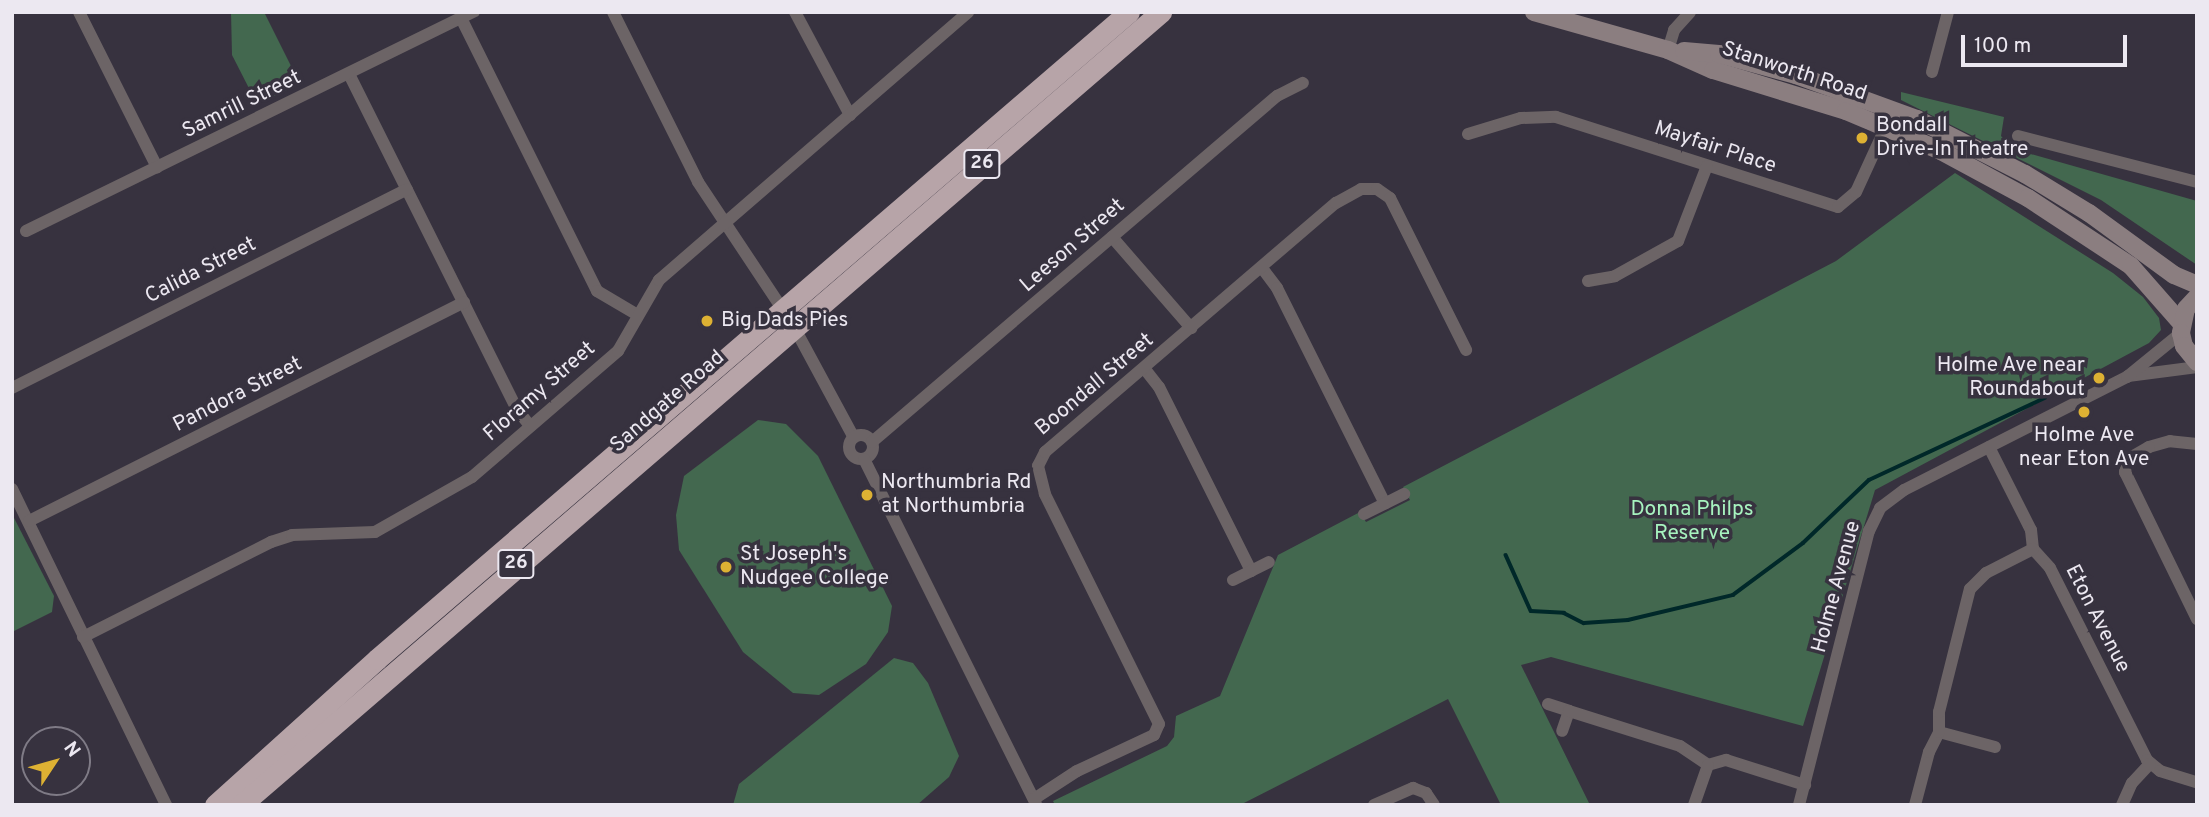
<!DOCTYPE html>
<style>
body{margin:0}
#map{position:relative;width:2209px;height:817px;overflow:hidden;background:#37323f;font-family:Overpass,sans-serif}
div>[style]{position:absolute}
.green>*{inset:0;background:#43684f}
.stream>*{height:3.5px;margin:-1.75px;padding:0 1.75px;transform-origin:1.75px;border-radius:1.75px;background:#002829}
.street>*{height:12px;margin:-6px;padding:0 6px;transform-origin:6px;border-radius:6px;background:#6c6466}
.street>.ring{margin:-6px;padding:0;box-sizing:content-box;background:none;border:12px solid #6c6466;border-radius:50%}
.secondary>*{height:18px;margin:-9px;padding:0 9px;transform-origin:9px;border-radius:9px;background:#8b7e80}
.highway>*{height:21px;margin:-10.5px;padding:0 10.5px;transform-origin:10.5px;border-radius:10.5px;background:#b7a4a8}
.dots>*{width:19px;height:19px;translate:-50% -50%;box-sizing:border-box;border:4px solid #37323f;border-radius:50%}
span{translate:-50% -50%;white-space:nowrap;text-align:center;line-height:1.15;-webkit-text-stroke:7px #37323f;paint-order:stroke}
.shield-label span{padding:2px 5px;background:#37323f;border:2px solid;border-radius:5px;-webkit-text-stroke-width:0}
.shield-label{font-size:19px;color:#ece8f1;font-weight:700}
.street-label{font-size:21px;color:#ece8f1}
.poi-label{font-size:21px;color:#ece8f1}
.left{translate:0 -50%;text-align:left}
.right{translate:-100% -50%;text-align:right}
.park-label{font-size:21px;color:#a7f3bf}
.frame{position:absolute;inset:0;border:14px solid #ece8f1;pointer-events:none}
.north{position:absolute;left:21px;top:726px;width:70px;height:70px;box-sizing:border-box;background:#37323f;border:2px solid #7f7b86;border-radius:50%;rotate:54deg;font-size:19px;font-weight:700;line-height:28px;text-align:center;color:#ece8f1}
.north::after{content:'';display:block;margin:auto;width:24px;height:32px;background:#ddb133;clip-path:polygon(50% 0,100% 100%,50% 72%,0 100%)}
.scale{position:absolute;left:1961px;top:35px;width:166px;height:32px;box-sizing:border-box;border:4px solid #ece8f1;border-top:0;padding-left:9px;font-size:21px;line-height:24px;white-space:nowrap;color:#ece8f1;-webkit-text-stroke:5px #37323f;paint-order:stroke}
</style>
<div id="map">
<div class="green">
<i style="clip-path:polygon(231px 12px,264px 12px,300px 84px,257px 104px,232px 55px)"></i>
<i style="clip-path:polygon(1901px 92px,2004px 117px,2001px 136px,2013px 149px,2197px 201px,2197px 265px,2101px 200px,1901px 100px)"></i>
<i style="clip-path:polygon(1955px 173px,2113px 273px,2143px 297px,2159px 318px,2161px 330px,2149px 343px,1875px 490px,1803px 726px,1551px 657px,1521px 665px,1590px 805px,1501px 805px,1448px 699px,1240px 805px,1055px 805px,1053px 801px,1167px 746px,1174px 737px,1176px 716px,1220px 696px,1278px 555px,1360px 512px,1366px 522px,1410px 500px,1403px 487px,1836px 261px)"></i>
<i style="clip-path:polygon(758px 420px,786px 424px,818px 456px,892px 606px,888px 632px,866px 664px,819px 695px,793px 693px,743px 652px,679px 550px,676px 515px,684px 476px)"></i>
<i style="clip-path:polygon(12px 514px,54px 596px,52px 612px,12px 632px)"></i>
<i style="clip-path:polygon(894px 658px,913px 663px,928px 683px,959px 756px,949px 777px,917px 805px,733px 805px,739px 784px)"></i>
</div>
<div class="stream">
<i style="left:1506px;top:555px;width:61px;rotate:65.9deg"></i>
<i style="left:1531px;top:611px;width:33px;rotate:3deg"></i>
<i style="left:1564px;top:613px;width:22px;rotate:27deg"></i>
<i style="left:1584px;top:623px;width:44px;rotate:-3.9deg"></i>
<i style="left:1628px;top:620px;width:108px;rotate:-13.4deg"></i>
<i style="left:1733px;top:595px;width:87px;rotate:-36.6deg"></i>
<i style="left:1803px;top:543px;width:91px;rotate:-43.7deg"></i>
<i style="left:1869px;top:480px;width:194px;rotate:-25deg"></i>
</div>
<div class="street">
<i style="left:79px;top:12px;width:174px;rotate:63.3deg"></i>
<i style="left:613px;top:12px;width:190px;rotate:63.4deg"></i>
<i style="left:698px;top:182px;width:172px;rotate:56.4deg"></i>
<i style="left:793px;top:325px;width:128px;rotate:61.6deg"></i>
<i style="left:795px;top:12px;width:117px;rotate:61.9deg"></i>
<i style="left:461px;top:18px;width:305px;rotate:63.5deg"></i>
<i style="left:597px;top:291px;width:45px;rotate:30.5deg"></i>
<i style="left:1668px;top:50px;width:21px;rotate:-73deg"></i>
<i style="left:1674px;top:30px;width:24px;rotate:-48deg"></i>
<i style="left:1932px;top:72px;width:62px;rotate:-75.1deg"></i>
<i style="left:349px;top:74px;width:373px;rotate:63.4deg"></i>
<i style="left:516px;top:408px;width:23px;rotate:52deg"></i>
<i style="left:1468px;top:134px;width:55px;rotate:-16.8deg"></i>
<i style="left:1521px;top:118px;width:35px;rotate:-2deg"></i>
<i style="left:1556px;top:117px;width:296px;rotate:17.7deg"></i>
<i style="left:1838px;top:207px;width:23px;rotate:-40deg"></i>
<i style="left:1856px;top:192px;width:91px;rotate:-65.4deg"></i>
<i style="left:2018px;top:136px;width:185px;rotate:14.4deg"></i>
<i style="left:26px;top:231px;width:499px;rotate:-26.1deg"></i>
<i style="left:1112px;top:237px;width:121px;rotate:49deg"></i>
<i style="left:1262px;top:268px;width:25px;rotate:53deg"></i>
<i style="left:1277px;top:288px;width:241px;rotate:63.4deg"></i>
<i style="left:1588px;top:281px;width:27px;rotate:-10deg"></i>
<i style="left:1615px;top:276px;width:72px;rotate:-29.1deg"></i>
<i style="left:1678px;top:241px;width:80px;rotate:-68.9deg"></i>
<i style="left:1144px;top:368px;width:24px;rotate:52deg"></i>
<i style="left:1159px;top:387px;width:206px;rotate:63.4deg"></i>
<i style="left:2128px;top:376px;width:70px;rotate:-7.4deg"></i>
<i style="left:12px;top:388px;width:442px;rotate:-26.7deg"></i>
<i class="ring" style="left:849px;top:435px;width:12px;height:12px"></i>
<i style="left:872px;top:442px;width:533px;rotate:-40.51deg"></i>
<i style="left:1277px;top:96px;width:29px;rotate:-27deg"></i>
<i style="left:2197px;top:444px;width:27px;rotate:-174deg"></i>
<i style="left:2170px;top:441px;width:22px;rotate:164deg"></i>
<i style="left:2149px;top:447px;width:22px;rotate:150deg"></i>
<i style="left:2130px;top:458px;width:15px;rotate:110deg"></i>
<i style="left:2125px;top:472px;width:164px;rotate:63.9deg"></i>
<i style="left:1989px;top:447px;width:93px;rotate:63.2deg"></i>
<i style="left:2031px;top:530px;width:19px;rotate:84deg"></i>
<i style="left:2033px;top:549px;width:25px;rotate:48deg"></i>
<i style="left:2050px;top:568px;width:215px;rotate:63.2deg"></i>
<i style="left:2147px;top:760px;width:17px;rotate:40deg"></i>
<i style="left:2160px;top:771px;width:39px;rotate:17deg"></i>
<i style="left:864px;top:459px;width:385px;rotate:63.5deg"></i>
<i style="left:12px;top:489px;width:352px;rotate:64deg"></i>
<i style="left:1364px;top:514px;width:45px;rotate:-26.6deg"></i>
<i style="left:29px;top:521px;width:487px;rotate:-26.7deg"></i>
<i style="left:1233px;top:580px;width:40px;rotate:-26.6deg"></i>
<i style="left:83px;top:637px;width:211px;rotate:-26.8deg"></i>
<i style="left:271px;top:542px;width:22px;rotate:-18deg"></i>
<i style="left:292px;top:535px;width:83px;rotate:-2.1deg"></i>
<i style="left:375px;top:532px;width:112px;rotate:-29.6deg"></i>
<i style="left:472px;top:477px;width:193px;rotate:-40.8deg"></i>
<i style="left:618px;top:351px;width:82px;rotate:-60deg"></i>
<i style="left:659px;top:280px;width:409px;rotate:-40.9deg"></i>
<i style="left:1548px;top:704px;width:22px;rotate:18deg"></i>
<i style="left:1569px;top:711px;width:21px;rotate:109deg"></i>
<i style="left:1569px;top:711px;width:116px;rotate:17.5deg"></i>
<i style="left:1680px;top:746px;width:34px;rotate:34deg"></i>
<i style="left:1708px;top:765px;width:19px;rotate:-16deg"></i>
<i style="left:1726px;top:760px;width:83px;rotate:17.6deg"></i>
<i style="left:1939px;top:732px;width:58px;rotate:15deg"></i>
<i style="left:1034px;top:799px;width:51px;rotate:-33.1deg"></i>
<i style="left:1077px;top:771px;width:85px;rotate:-25.1deg"></i>
<i style="left:1154px;top:735px;width:12px;rotate:-66deg"></i>
<i style="left:1159px;top:724px;width:257px;rotate:-116.4deg"></i>
<i style="left:1045px;top:494px;width:29px;rotate:-104deg"></i>
<i style="left:1038px;top:466px;width:16px;rotate:-63deg"></i>
<i style="left:1045px;top:452px;width:383px;rotate:-40.6deg"></i>
<i style="left:1336px;top:203px;width:29px;rotate:-29deg"></i>
<i style="left:1361px;top:189px;width:16px"></i>
<i style="left:1377px;top:189px;width:16px;rotate:35deg"></i>
<i style="left:1390px;top:198px;width:170px;rotate:63.4deg"></i>
<i style="left:1374px;top:805px;width:43px;rotate:-23.6deg"></i>
<i style="left:1413px;top:788px;width:14px;rotate:21deg"></i>
<i style="left:1426px;top:793px;width:14px;rotate:56deg"></i>
<i style="left:1694px;top:805px;width:42px;rotate:-70.7deg"></i>
<i style="left:1799px;top:805px;width:283px;rotate:-75.7deg"></i>
<i style="left:1869px;top:531px;width:25px;rotate:-64deg"></i>
<i style="left:1880px;top:508px;width:30px;rotate:-37deg"></i>
<i style="left:1904px;top:490px;width:250px;rotate:-26.9deg"></i>
<i style="left:2127px;top:377px;width:70px;rotate:-39.2deg"></i>
<i style="left:1915px;top:805px;width:55px;rotate:-75.2deg"></i>
<i style="left:1929px;top:752px;width:22px;rotate:-63deg"></i>
<i style="left:1939px;top:732px;width:20px;rotate:-90deg"></i>
<i style="left:1939px;top:712px;width:127px;rotate:-75.9deg"></i>
<i style="left:1970px;top:589px;width:23px;rotate:-45deg"></i>
<i style="left:1986px;top:573px;width:53px;rotate:-27.1deg"></i>
<i style="left:2122px;top:805px;width:24px;rotate:-66deg"></i>
<i style="left:2132px;top:783px;width:26px;rotate:-47deg"></i>
</div>
<div class="secondary">
<i style="left:1534px;top:12px;width:139px;rotate:15.8deg"></i>
<i style="left:1668px;top:50px;width:49px;rotate:24deg"></i>
<i style="left:1713px;top:70px;width:139px;rotate:17.1deg"></i>
<i style="left:1846px;top:111px;width:103px;rotate:22.8deg"></i>
<i style="left:1941px;top:151px;width:99px;rotate:28.4deg"></i>
<i style="left:2028px;top:198px;width:123px;rotate:33.4deg"></i>
<i style="left:2131px;top:266px;width:76px;rotate:48.7deg"></i>
<i style="left:1684px;top:51px;width:35px;rotate:5deg"></i>
<i style="left:1719px;top:54px;width:80px;rotate:15.3deg"></i>
<i style="left:1796px;top:75px;width:129px;rotate:20deg"></i>
<i style="left:1917px;top:119px;width:121px;rotate:27deg"></i>
<i style="left:2025px;top:174px;width:75px;rotate:31.4deg"></i>
<i style="left:2089px;top:213px;width:105px;rotate:36.1deg"></i>
<i style="left:2174px;top:275px;width:25px;rotate:23deg"></i>
<i style="left:2197px;top:297px;width:16px;rotate:133deg"></i>
<i style="left:2186px;top:309px;width:25px;rotate:102deg"></i>
<i style="left:2181px;top:333px;width:13px;rotate:77deg"></i>
<i style="left:2184px;top:346px;width:21px;rotate:51deg"></i>
</div>
<div class="highway">
<i style="left:215px;top:805px;width:218px;rotate:-42deg"></i>
<i style="left:377px;top:659px;width:992px;rotate:-40.71deg"></i>
<i style="left:241px;top:805px;width:1215px;rotate:-40.76deg"></i>
</div>
<div class="dots">
<i style="left:1862px;top:138px;background:#ddb133"></i>
<i style="left:707px;top:321px;background:#ddb133"></i>
<i style="left:2099px;top:378px;background:#ddb133"></i>
<i style="left:2084px;top:412px;background:#ddb133"></i>
<i style="left:867px;top:495px;background:#ddb133"></i>
<i style="left:726px;top:567px;background:#ddb133"></i>
</div>
<div class="shield-label">
<span style="left:982px;top:164px">26</span>
<span style="left:516px;top:564px">26</span>
</div>
<div class="street-label">
<span style="left:1794px;top:72px;rotate:18deg">Stanworth Road</span>
<span style="left:242px;top:105px;rotate:-26deg">Samrill Street</span>
<span style="left:1715px;top:148px;rotate:18deg">Mayfair Place</span>
<span style="left:1073px;top:246px;rotate:-41deg">Leeson Street</span>
<span style="left:201px;top:271px;rotate:-27deg">Calida Street</span>
<span style="left:1095px;top:385px;rotate:-40deg">Boondall Street</span>
<span style="left:540px;top:392px;rotate:-41deg">Floramy Street</span>
<span style="left:238px;top:395px;rotate:-27deg">Pandora Street</span>
<span style="left:668px;top:402px;rotate:-41deg">Sandgate Road</span>
<span style="left:1837px;top:587px;rotate:-75deg">Holme Avenue</span>
<span style="left:2097px;top:619px;rotate:63deg">Eton Avenue</span>
</div>
<div class="poi-label">
<span class="left" style="left:1876px;top:138px">Bondall<br>Drive-In Theatre</span>
<span class="left" style="left:721px;top:321px">Big Dads Pies</span>
<span class="right" style="left:2085px;top:378px">Holme Ave near<br>Roundabout</span>
<span style="left:2084px;top:448px">Holme Ave<br>near Eton Ave</span>
<span class="left" style="left:881px;top:495px">Northumbria Rd<br>at Northumbria</span>
<span class="left" style="left:740px;top:567px">St Joseph's<br>Nudgee College</span>
</div>
<div class="park-label">
<span style="left:1692px;top:522px">Donna Philps<br>Reserve</span>
</div>
<div class="frame"></div>
<div class="north">N</div>
<div class="scale">100 m</div>
</div>
